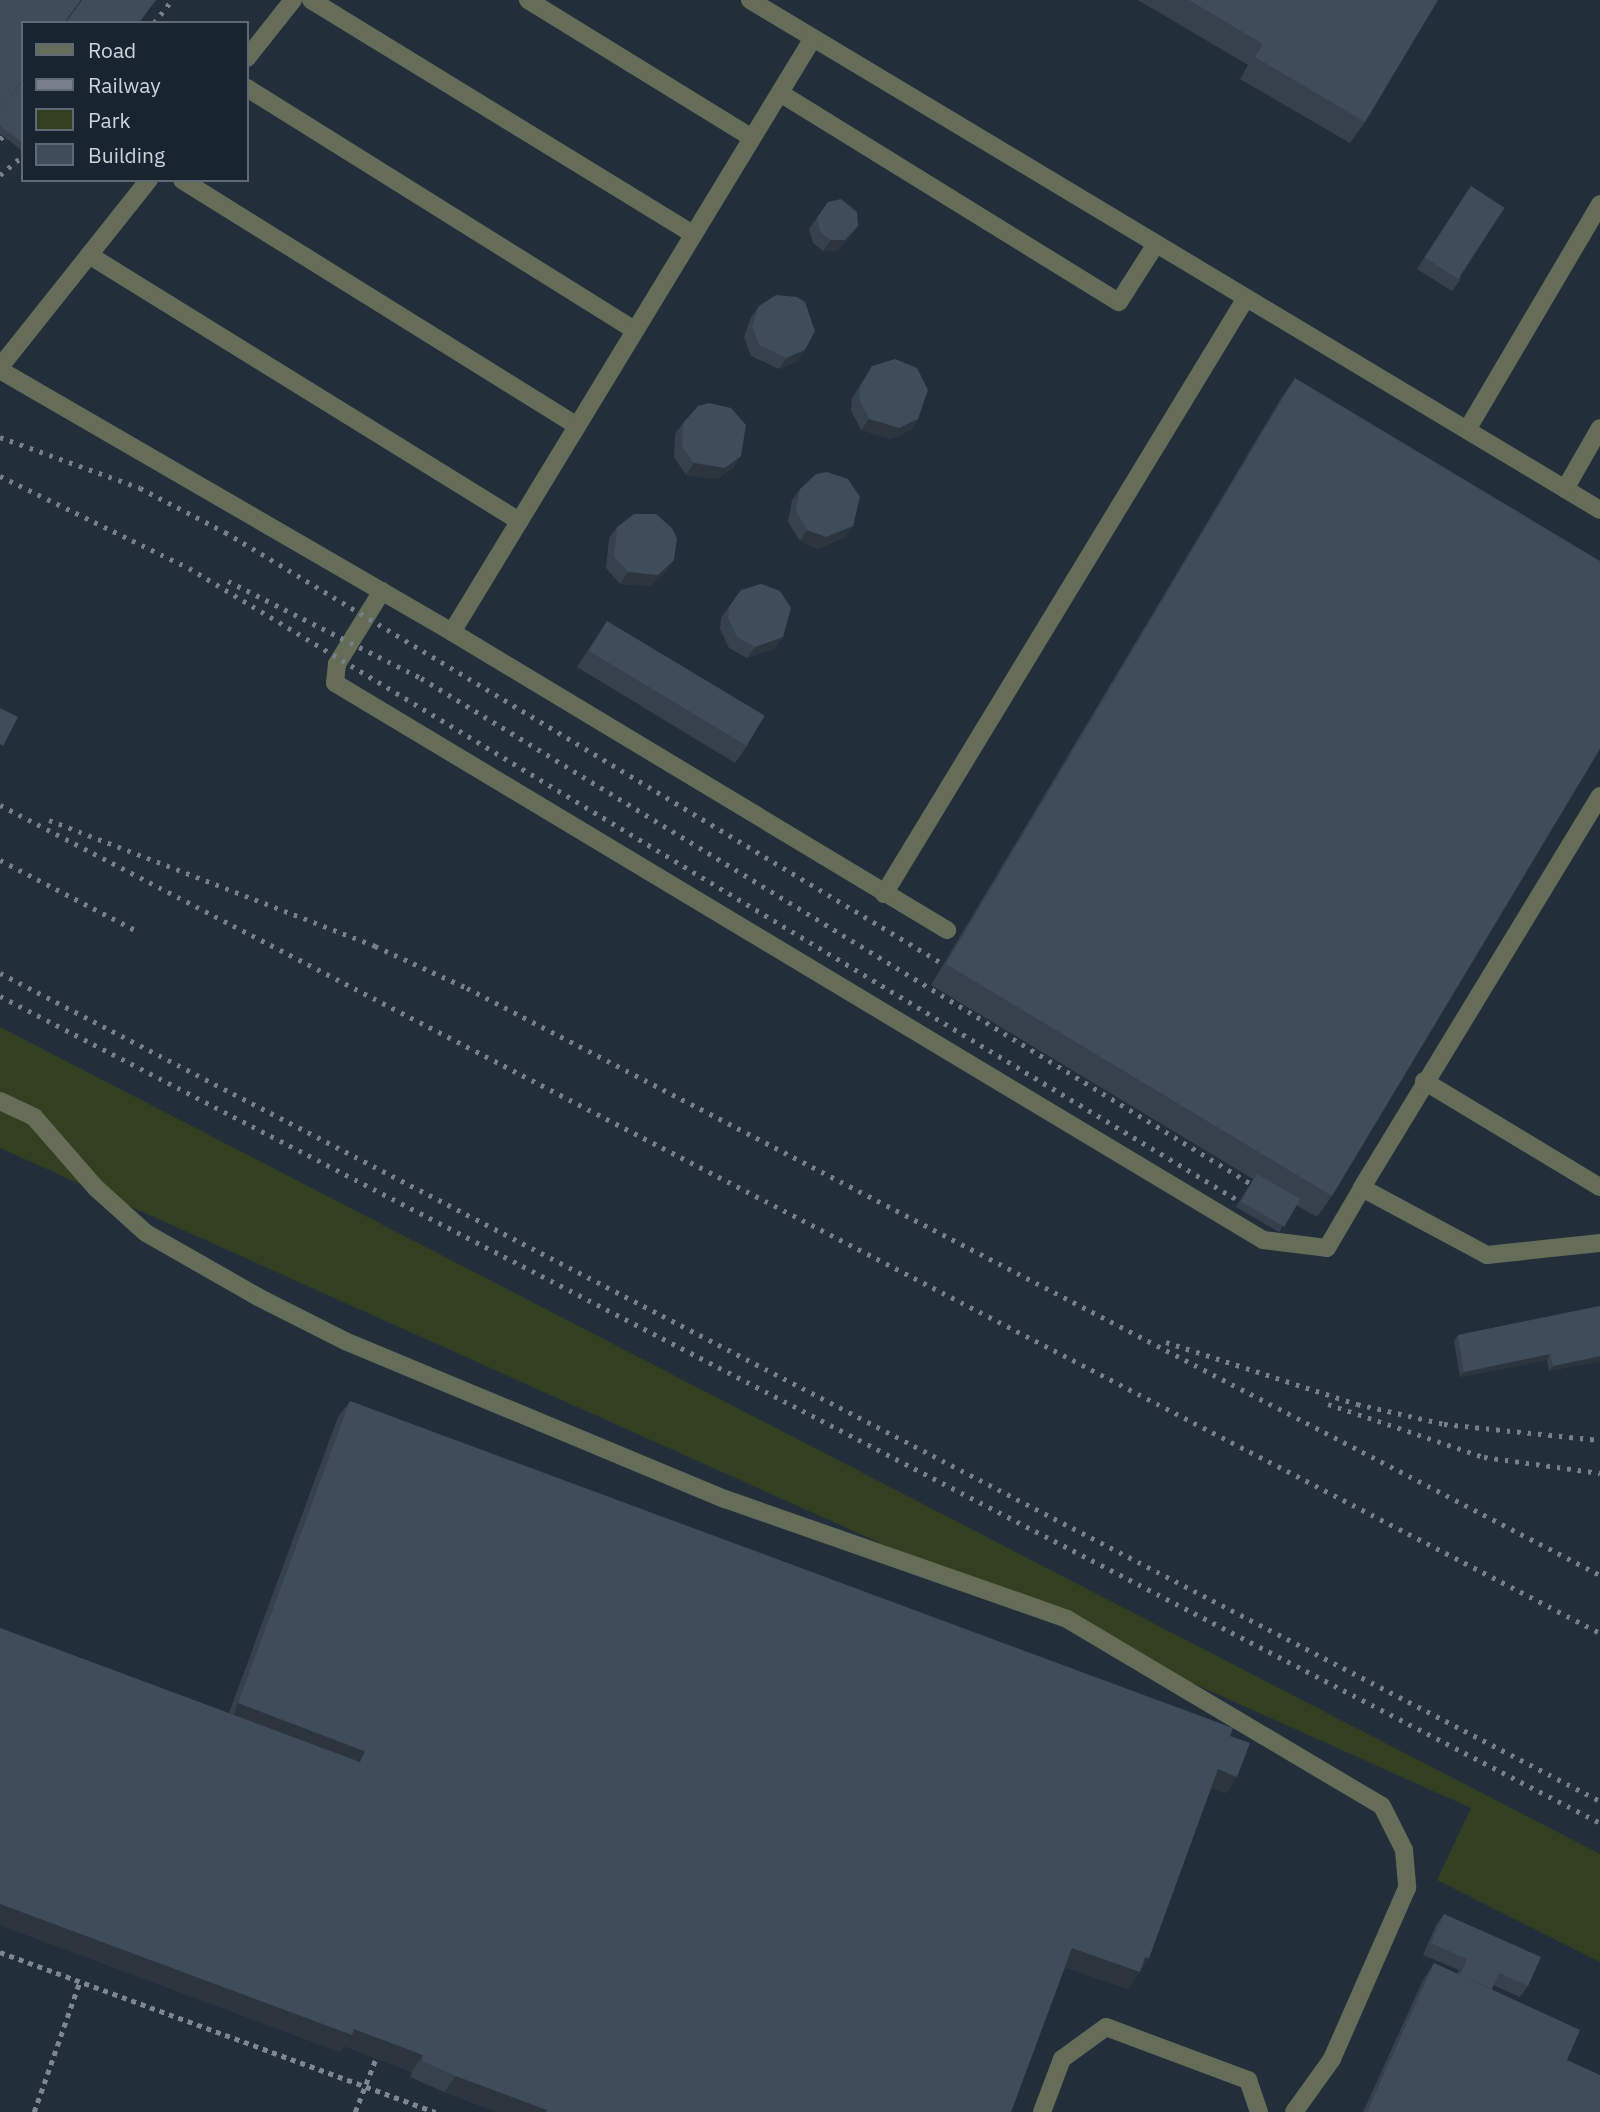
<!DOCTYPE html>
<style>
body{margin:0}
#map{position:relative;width:1600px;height:2112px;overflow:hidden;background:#222e3a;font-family:"IBM Plex Sans",sans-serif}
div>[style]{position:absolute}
.green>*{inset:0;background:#343f22}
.path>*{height:4.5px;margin-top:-2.25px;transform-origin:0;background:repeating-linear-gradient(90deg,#7d8791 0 5px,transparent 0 10px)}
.minor>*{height:18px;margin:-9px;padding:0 9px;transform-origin:9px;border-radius:9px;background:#656d59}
.rail>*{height:5px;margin-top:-2.5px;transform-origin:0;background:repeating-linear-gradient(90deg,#77808a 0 3.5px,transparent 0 10.5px)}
.wall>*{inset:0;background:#36414d}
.shaded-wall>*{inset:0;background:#2c353e;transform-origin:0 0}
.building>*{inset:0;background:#3f4c59;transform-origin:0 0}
span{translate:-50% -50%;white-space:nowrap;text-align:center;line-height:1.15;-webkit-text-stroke:7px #182430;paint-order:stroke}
.legend{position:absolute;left:21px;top:21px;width:228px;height:161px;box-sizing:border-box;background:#182430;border:2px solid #606a74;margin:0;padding:9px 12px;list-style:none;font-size:21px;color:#ccd3db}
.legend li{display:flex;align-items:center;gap:14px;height:35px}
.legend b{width:35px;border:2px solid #606a74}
</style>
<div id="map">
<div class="green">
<i style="clip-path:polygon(0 1027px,1600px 1854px,1600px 1962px,1437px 1880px,1471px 1808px,0 1148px)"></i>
</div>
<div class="path">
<i style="left:0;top:1952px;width:464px;rotate:20.2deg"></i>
<i style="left:34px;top:2112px;width:139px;rotate:-70.7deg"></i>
<i style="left:355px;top:2112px;width:58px;rotate:-68.7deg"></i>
</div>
<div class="minor">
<i style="left:311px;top:0;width:448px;rotate:31.5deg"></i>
<i style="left:528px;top:0;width:263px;rotate:31.6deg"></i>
<i style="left:750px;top:0;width:991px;rotate:30.96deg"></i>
<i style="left:247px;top:58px;width:74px;rotate:-51.6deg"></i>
<i style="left:247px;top:88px;width:457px;rotate:32deg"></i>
<i style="left:780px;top:93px;width:398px;rotate:31.7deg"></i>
<i style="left:1119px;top:302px;width:69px;rotate:-57.5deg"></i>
<i style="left:182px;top:180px;width:465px;rotate:31.9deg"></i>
<i style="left:89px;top:255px;width:506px;rotate:31.74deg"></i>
<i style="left:0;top:367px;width:239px;rotate:-51.5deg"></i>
<i style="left:0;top:370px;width:522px;rotate:30.1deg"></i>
<i style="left:452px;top:632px;width:695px;rotate:-58.71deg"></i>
<i style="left:1467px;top:430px;width:262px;rotate:-59.5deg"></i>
<i style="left:1565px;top:489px;width:70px;rotate:-60.2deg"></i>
<i style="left:382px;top:591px;width:86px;rotate:121.7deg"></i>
<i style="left:337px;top:664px;width:19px;rotate:96deg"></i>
<i style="left:335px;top:683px;width:1082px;rotate:30.97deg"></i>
<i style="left:1263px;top:1240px;width:64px;rotate:7.1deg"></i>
<i style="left:1327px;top:1248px;width:69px;rotate:-59.7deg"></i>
<i style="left:452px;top:632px;width:578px;rotate:31.05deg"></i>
<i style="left:1600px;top:796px;width:459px;rotate:121.3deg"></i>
<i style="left:1362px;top:1188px;width:142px;rotate:28.2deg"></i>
<i style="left:1487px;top:1255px;width:114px;rotate:-6.1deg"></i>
<i style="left:884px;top:894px;width:697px;rotate:-58.73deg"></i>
<i style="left:1424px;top:1081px;width:205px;rotate:31.1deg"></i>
<i style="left:0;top:1101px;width:38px;rotate:25deg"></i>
<i style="left:34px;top:1117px;width:94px;rotate:48.9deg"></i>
<i style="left:96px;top:1188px;width:67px;rotate:42deg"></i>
<i style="left:146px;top:1233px;width:129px;rotate:29.7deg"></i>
<i style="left:258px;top:1297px;width:97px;rotate:26.8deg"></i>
<i style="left:345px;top:1341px;width:412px;rotate:22.6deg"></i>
<i style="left:725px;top:1499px;width:362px;rotate:19.3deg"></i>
<i style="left:1067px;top:1619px;width:366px;rotate:30.7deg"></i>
<i style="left:1382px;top:1806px;width:49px;rotate:63.4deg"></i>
<i style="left:1404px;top:1850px;width:38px;rotate:85deg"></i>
<i style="left:1407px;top:1888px;width:187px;rotate:113.7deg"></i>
<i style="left:1332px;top:2059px;width:65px;rotate:125.6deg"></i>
<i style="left:1042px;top:2112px;width:57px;rotate:-69.3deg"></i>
<i style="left:1062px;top:2059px;width:54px;rotate:-36deg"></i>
<i style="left:1106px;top:2027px;width:152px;rotate:20.5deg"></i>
<i style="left:1248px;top:2080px;width:34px;rotate:71deg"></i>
</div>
<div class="rail">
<i style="left:154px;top:23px;width:29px;rotate:-52deg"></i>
<i style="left:0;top:139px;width:30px;rotate:-41deg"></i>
<i style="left:0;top:175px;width:30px;rotate:-40deg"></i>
<i style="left:0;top:437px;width:149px;rotate:20deg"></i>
<i style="left:140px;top:488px;width:96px;rotate:27.4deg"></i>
<i style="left:225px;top:532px;width:838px;rotate:31.03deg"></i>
<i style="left:0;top:476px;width:210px;rotate:26deg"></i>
<i style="left:189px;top:568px;width:1228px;rotate:31.08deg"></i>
<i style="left:228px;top:581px;width:216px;rotate:26.7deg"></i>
<i style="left:421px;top:678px;width:974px;rotate:31.36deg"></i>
<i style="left:0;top:805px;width:1802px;rotate:27.36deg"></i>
<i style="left:49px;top:820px;width:350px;rotate:21.1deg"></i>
<i style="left:375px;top:946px;width:101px;rotate:24.5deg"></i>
<i style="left:467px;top:988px;width:1276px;rotate:27.39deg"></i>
<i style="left:0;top:860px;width:152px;rotate:27.4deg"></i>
<i style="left:0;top:973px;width:1802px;rotate:27.36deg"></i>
<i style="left:0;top:996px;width:1801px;rotate:27.33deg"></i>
<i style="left:1166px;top:1342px;width:201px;rotate:18deg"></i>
<i style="left:1357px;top:1404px;width:89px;rotate:12.9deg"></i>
<i style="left:1444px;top:1424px;width:157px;rotate:5.9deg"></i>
<i style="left:1328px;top:1404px;width:165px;rotate:18.8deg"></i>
<i style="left:1484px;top:1457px;width:117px;rotate:7.9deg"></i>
</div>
<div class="wall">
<i style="clip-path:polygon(0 0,23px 23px,23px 151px,0 134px)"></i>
<i style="clip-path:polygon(1138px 0,1438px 0,1365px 122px,1350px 143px,1240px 79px,1248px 65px)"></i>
<i style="clip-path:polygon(1471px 186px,1460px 280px,1452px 291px,1417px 269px)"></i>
<i style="clip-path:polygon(828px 202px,858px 226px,850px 237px,837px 251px,823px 251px,813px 243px,809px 229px)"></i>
<i style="clip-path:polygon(759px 306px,797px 361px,779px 369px,751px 356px,744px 337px,751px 317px)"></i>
<i style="clip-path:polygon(872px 366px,918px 419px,911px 430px,891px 439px,861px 430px,851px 410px,852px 398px)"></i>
<i style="clip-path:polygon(1295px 378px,1332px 1196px,1317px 1217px,1296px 1205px,1279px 1232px,1236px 1207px,1253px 1179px,931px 985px,1280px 400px)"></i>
<i style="clip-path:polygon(683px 423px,734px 467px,717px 479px,686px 475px,674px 457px,675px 434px)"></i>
<i style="clip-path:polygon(800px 489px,845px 537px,818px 549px,800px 541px,788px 522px,792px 500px)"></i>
<i style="clip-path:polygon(617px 527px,666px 571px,650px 586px,620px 584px,606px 568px,609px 538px)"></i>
<i style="clip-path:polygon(741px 590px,783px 637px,775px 648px,747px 658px,729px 648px,720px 629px,721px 618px)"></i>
<i style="clip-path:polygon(607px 621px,747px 746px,735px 763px,577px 667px)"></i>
<i style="clip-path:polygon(1600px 1306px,1600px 1361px,1549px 1371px,1547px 1360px,1460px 1377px,1454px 1341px,1458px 1335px)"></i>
<i style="clip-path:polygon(350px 1401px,1230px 1736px,1237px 1777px,1226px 1793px,1211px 1788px,1149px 1958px,1128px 1989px,1065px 1967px,1011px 2112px,497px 2112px,444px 2092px,410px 2077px,412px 2072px,344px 2046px,340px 2052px,0 1925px,0 1628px,229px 1713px,338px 1417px)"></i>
<i style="clip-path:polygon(1444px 1914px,1528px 1986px,1520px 1997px,1493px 1985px,1492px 1989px,1567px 2060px,1600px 2112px,1363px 2112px,1423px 1980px,1434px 1963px,1457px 1974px,1459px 1970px,1423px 1955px,1436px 1925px)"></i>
</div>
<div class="shaded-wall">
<i style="clip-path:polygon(858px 226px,850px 237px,837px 251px,823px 251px,831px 240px)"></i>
<i style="clip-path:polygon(805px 350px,797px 361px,779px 369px,786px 358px)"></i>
<i style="clip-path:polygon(869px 419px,918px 419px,911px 430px,891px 439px,861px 430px)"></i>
<i style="clip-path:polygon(741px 456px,734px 467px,717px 479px,686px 475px,694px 463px)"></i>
<i style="clip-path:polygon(853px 526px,845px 537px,818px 549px,800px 541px,807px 530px)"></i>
<i style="clip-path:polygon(674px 560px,666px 571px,650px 586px,620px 584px,628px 572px)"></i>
<i style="clip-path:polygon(783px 637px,775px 648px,747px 658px,755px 647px)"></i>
<i style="clip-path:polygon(1550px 1354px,1547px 1360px,1460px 1377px,1464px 1372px)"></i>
<i style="clip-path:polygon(1600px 1356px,1600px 1361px,1549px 1371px,1553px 1366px)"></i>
<i style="left:238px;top:1703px;width:136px;height:20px;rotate:21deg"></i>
<i style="clip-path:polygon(1218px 1769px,1237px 1777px,1226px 1793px,1206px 1786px)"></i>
<i style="clip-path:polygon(0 1904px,354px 2029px,423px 2055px,412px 2072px,344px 2046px,340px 2052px,0 1925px)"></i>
<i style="clip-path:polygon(1072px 1948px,1145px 1957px,1149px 1958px,1128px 1989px,1061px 1965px)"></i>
<i style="clip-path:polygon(456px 2076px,547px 2110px,545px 2112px,497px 2112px,444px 2092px)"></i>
</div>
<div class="building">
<i style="clip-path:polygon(0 0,81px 0,64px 23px,23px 23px,23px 79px,0 110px)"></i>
<i style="clip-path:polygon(82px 0,156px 0,139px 23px,65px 23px)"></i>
<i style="clip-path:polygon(1189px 0,1438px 0,1365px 122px,1255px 57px,1263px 44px)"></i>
<i style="clip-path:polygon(23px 80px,23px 143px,0 126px,0 110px)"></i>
<i style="left:1471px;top:186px;width:40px;height:85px;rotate:33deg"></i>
<i style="clip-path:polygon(841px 199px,857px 212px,858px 226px,845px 240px,831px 240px,820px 232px,817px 218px,828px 202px)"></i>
<i style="clip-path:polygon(776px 295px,797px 297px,805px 302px,815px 331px,805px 350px,786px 358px,759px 345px,752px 326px,759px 306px)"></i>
<i style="clip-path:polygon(895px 359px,917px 368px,928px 390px,918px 419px,899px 428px,869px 419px,859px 399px,860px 387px,872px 366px)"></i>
<i style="clip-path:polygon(1295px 378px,1600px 561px,1600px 749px,1332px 1196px,946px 964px)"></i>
<i style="clip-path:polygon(709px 403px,731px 408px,746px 425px,741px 456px,725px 468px,694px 463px,682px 446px,683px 423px,698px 406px)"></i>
<i style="clip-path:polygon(827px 472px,848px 479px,860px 497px,853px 526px,826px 537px,807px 530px,796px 511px,800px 489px,816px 474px)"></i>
<i style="clip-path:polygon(634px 514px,656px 514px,672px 528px,677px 538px,674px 560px,658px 575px,628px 572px,614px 557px,617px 527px)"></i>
<i style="clip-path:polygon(761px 584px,780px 591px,791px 608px,783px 637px,755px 647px,737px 637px,728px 618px,729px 607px,741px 590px)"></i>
<i style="left:607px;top:621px;width:184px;height:35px;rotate:31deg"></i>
<i style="clip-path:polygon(0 708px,18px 717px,3px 746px,0 744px)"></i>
<i style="left:1257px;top:1174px;width:50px;height:32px;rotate:30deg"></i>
<i style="clip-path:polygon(1600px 1306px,1600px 1356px,1553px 1366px,1550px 1354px,1464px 1372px,1458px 1335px)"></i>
<i style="clip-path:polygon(350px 1401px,1233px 1728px,1230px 1736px,1250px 1743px,1237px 1777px,1218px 1769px,1149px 1958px,1145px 1957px,1140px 1972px,1072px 1948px,1011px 2112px,546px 2112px,547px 2110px,456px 2076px,422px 2061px,423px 2055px,354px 2029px,352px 2035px,0 1904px,0 1628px,360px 1762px,365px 1751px,238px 1703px)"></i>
<i style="clip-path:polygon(1444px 1914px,1541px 1957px,1528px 1986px,1499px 1973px,1492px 1989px,1460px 1975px,1467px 1959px,1431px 1943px)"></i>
<i style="clip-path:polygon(1434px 1963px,1580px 2030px,1567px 2060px,1600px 2075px,1600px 2112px,1367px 2112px)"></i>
</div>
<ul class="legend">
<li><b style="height:9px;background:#656d59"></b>Road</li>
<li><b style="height:9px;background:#77808a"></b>Railway</li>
<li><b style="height:19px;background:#343f22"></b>Park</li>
<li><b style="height:19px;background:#3f4c59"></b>Building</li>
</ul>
</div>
